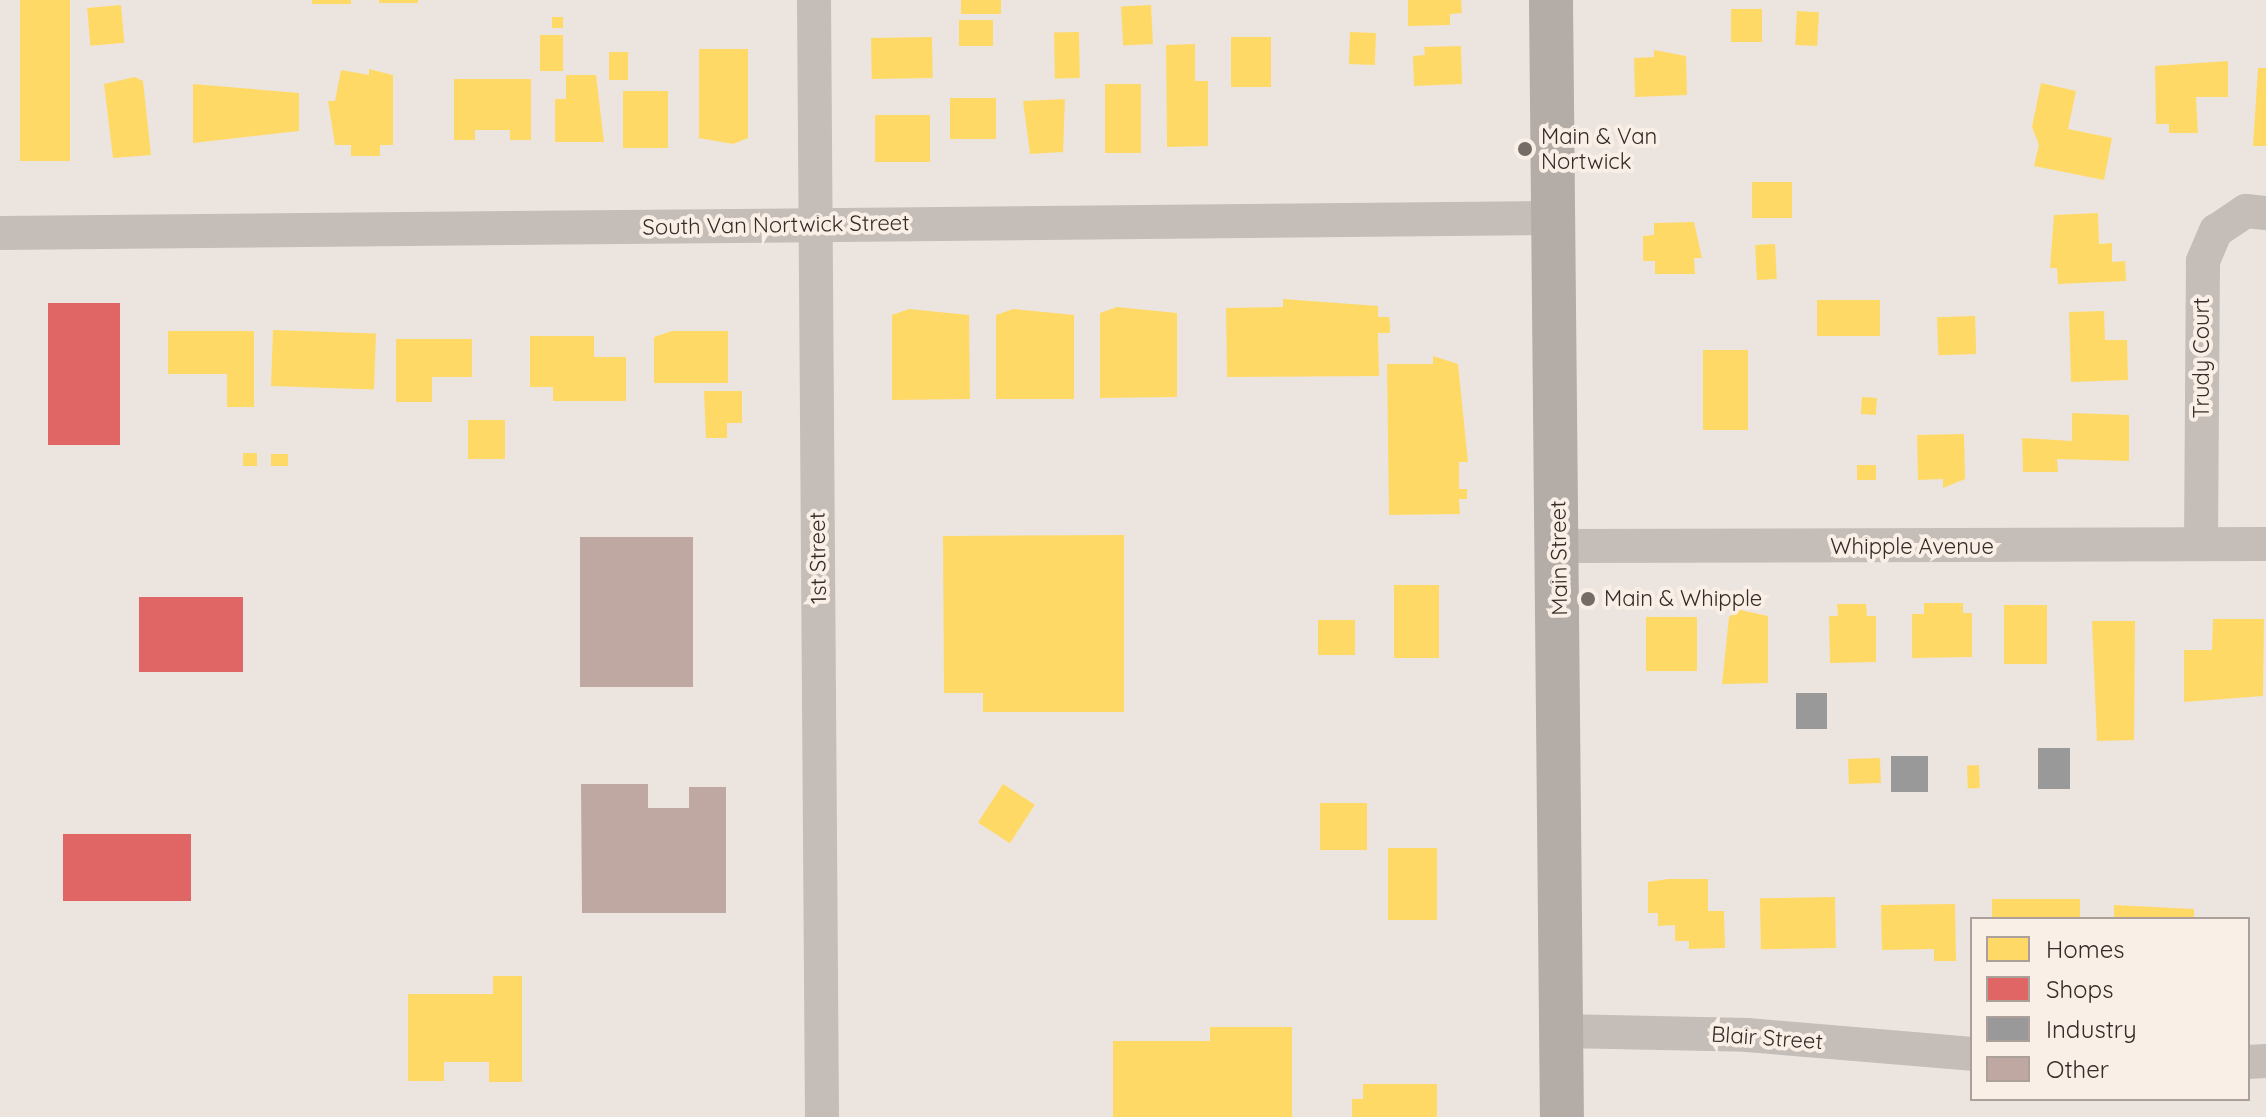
<!DOCTYPE html>
<style>
body{margin:0}
#map{position:relative;width:2266px;height:1117px;overflow:hidden;background:#ece5df;font-family:Quicksand,sans-serif}
div>[style]{position:absolute}
.homes>*{inset:0;background:#ffd966;transform-origin:0 0}
.shops>*{inset:0;background:#e06666;transform-origin:0 0}
.industry>*{inset:0;background:#999;transform-origin:0 0}
.building>*{inset:0;background:#bfa8a1;transform-origin:0 0}
.minor>*{height:34px;margin:-17px;padding:0 17px;transform-origin:17px;border-radius:17px;background:#c4bdb8}
.major>*{height:44px;margin:-22px;padding:0 22px;transform-origin:22px;border-radius:22px;background:#b3aca7}
.dots>*{width:22px;height:22px;translate:-50% -50%;box-sizing:border-box;border:4px solid #f9efe6;border-radius:50%}
span{translate:-50% -50%;white-space:nowrap;text-align:center;line-height:1.15;-webkit-text-stroke:8px #f9efe6;paint-order:stroke}
.poi-label{font-size:22px;color:#352b27}
.left{translate:0 -50%;text-align:left}
.street-label{font-size:22px;color:#352b27}
.legend{position:absolute;left:1970px;top:917px;width:280px;height:184px;box-sizing:border-box;background:#f9efe6;border:2px solid #aba19a;margin:0;padding:10px 14px;list-style:none;font-size:24px;color:#352b27}
.legend li{display:flex;align-items:center;gap:16px;height:40px}
.legend b{width:40px;border:2px solid #aba19a}
</style>
<div id="map">
<div class="homes">
<i style="left:20px;top:0;width:50px;height:161px"></i>
<i style="left:312px;top:0;width:39px;height:4px"></i>
<i style="left:379px;top:0;width:39px;height:3px"></i>
<i style="left:961px;top:0;width:40px;height:14px"></i>
<i style="clip-path:polygon(1408px 0,1461px 0,1462px 13px,1450px 14px,1450px 25px,1408px 26px)"></i>
<i style="left:121px;top:5px;width:38px;height:34px;rotate:85deg"></i>
<i style="left:1151px;top:5px;width:39px;height:30px;rotate:87deg"></i>
<i style="left:1762px;top:9px;width:33px;height:31px;rotate:90deg"></i>
<i style="left:1797px;top:11px;width:22px;height:34px;rotate:3deg"></i>
<i style="left:552px;top:17px;width:11px;height:11px"></i>
<i style="left:993px;top:20px;width:26px;height:34px;rotate:90deg"></i>
<i style="left:1079px;top:32px;width:46px;height:25px;rotate:89deg"></i>
<i style="left:1350px;top:32px;width:26px;height:32px;rotate:2deg"></i>
<i style="left:540px;top:35px;width:23px;height:36px"></i>
<i style="left:932px;top:37px;width:41px;height:61px;rotate:89deg"></i>
<i style="left:1231px;top:37px;width:40px;height:50px"></i>
<i style="clip-path:polygon(1195px 44px,1195px 81px,1208px 81px,1208px 146px,1167px 147px,1166px 45px)"></i>
<i style="clip-path:polygon(1461px 46px,1462px 84px,1414px 86px,1413px 56px,1425px 55px,1424px 47px)"></i>
<i style="clip-path:polygon(699px 49px,748px 49px,748px 138px,733px 144px,699px 138px)"></i>
<i style="clip-path:polygon(1654px 50px,1686px 56px,1687px 95px,1635px 97px,1634px 58px,1654px 57px)"></i>
<i style="left:609px;top:52px;width:19px;height:28px"></i>
<i style="clip-path:polygon(2228px 61px,2228px 97px,2196px 97px,2198px 133px,2169px 133px,2169px 124px,2156px 124px,2155px 66px)"></i>
<i style="clip-path:polygon(2258px 68px,2266px 68px,2266px 146px,2253px 146px)"></i>
<i style="clip-path:polygon(369px 69px,393px 75px,393px 145px,380px 145px,380px 156px,351px 156px,351px 145px,335px 145px,328px 101px,335px 101px,341px 70px,369px 75px)"></i>
<i style="clip-path:polygon(566px 75px,596px 75px,604px 142px,555px 142px,555px 99px,566px 99px)"></i>
<i style="clip-path:polygon(135px 77px,143px 81px,151px 155px,113px 158px,104px 84px)"></i>
<i style="clip-path:polygon(454px 79px,531px 79px,531px 140px,510px 140px,510px 130px,475px 130px,475px 140px,454px 140px)"></i>
<i style="clip-path:polygon(2041px 83px,2076px 91px,2068px 129px,2112px 138px,2104px 180px,2034px 166px,2039px 145px,2032px 127px)"></i>
<i style="clip-path:polygon(193px 84px,299px 93px,299px 131px,193px 143px)"></i>
<i style="left:1105px;top:84px;width:36px;height:69px"></i>
<i style="left:623px;top:91px;width:45px;height:57px"></i>
<i style="left:996px;top:98px;width:41px;height:46px;rotate:90deg"></i>
<i style="clip-path:polygon(1065px 99px,1063px 152px,1030px 154px,1023px 101px)"></i>
<i style="left:875px;top:115px;width:55px;height:47px"></i>
<i style="left:1752px;top:182px;width:40px;height:36px"></i>
<i style="clip-path:polygon(2098px 213px,2099px 244px,2112px 243px,2112px 262px,2125px 261px,2126px 281px,2058px 284px,2057px 268px,2050px 268px,2054px 215px)"></i>
<i style="clip-path:polygon(1694px 222px,1702px 258px,1694px 258px,1695px 274px,1655px 274px,1655px 261px,1643px 261px,1643px 236px,1654px 235px,1654px 223px)"></i>
<i style="left:1775px;top:244px;width:35px;height:20px;rotate:87deg"></i>
<i style="clip-path:polygon(1283px 299px,1378px 306px,1378px 317px,1389px 317px,1390px 325px,1390px 333px,1378px 333px,1379px 376px,1227px 377px,1226px 308px,1283px 307px)"></i>
<i style="left:1880px;top:300px;width:36px;height:63px;rotate:90deg"></i>
<i style="clip-path:polygon(1117px 307px,1177px 313px,1177px 397px,1100px 398px,1100px 313px)"></i>
<i style="clip-path:polygon(909px 309px,969px 315px,970px 399px,892px 400px,892px 315px)"></i>
<i style="clip-path:polygon(1013px 309px,1074px 315px,1074px 399px,996px 399px,996px 315px)"></i>
<i style="clip-path:polygon(2104px 311px,2105px 340px,2127px 340px,2128px 380px,2071px 382px,2069px 312px)"></i>
<i style="left:1975px;top:316px;width:38px;height:38px;rotate:88deg"></i>
<i style="left:273px;top:330px;width:103px;height:56px;rotate:2deg"></i>
<i style="clip-path:polygon(168px 331px,254px 331px,254px 407px,227px 407px,227px 374px,168px 374px)"></i>
<i style="clip-path:polygon(672px 331px,728px 331px,728px 383px,654px 383px,654px 337px)"></i>
<i style="clip-path:polygon(530px 336px,594px 336px,594px 357px,626px 357px,626px 401px,553px 401px,553px 387px,530px 387px)"></i>
<i style="clip-path:polygon(396px 339px,472px 339px,472px 377px,432px 377px,432px 402px,396px 402px)"></i>
<i style="left:1703px;top:350px;width:45px;height:80px"></i>
<i style="clip-path:polygon(1433px 356px,1458px 364px,1468px 462px,1459px 462px,1459px 489px,1467px 489px,1467px 499px,1459px 499px,1460px 514px,1389px 515px,1387px 364px,1433px 364px)"></i>
<i style="clip-path:polygon(704px 391px,742px 391px,742px 423px,727px 423px,727px 438px,706px 438px)"></i>
<i style="left:1862px;top:397px;width:15px;height:17px;rotate:4deg"></i>
<i style="clip-path:polygon(2072px 413px,2129px 415px,2129px 461px,2057px 459px,2058px 472px,2023px 472px,2022px 438px,2072px 441px)"></i>
<i style="left:468px;top:420px;width:37px;height:39px"></i>
<i style="clip-path:polygon(1964px 434px,1965px 479px,1943px 488px,1943px 479px,1918px 480px,1917px 435px)"></i>
<i style="left:243px;top:453px;width:14px;height:13px"></i>
<i style="left:271px;top:454px;width:17px;height:12px"></i>
<i style="left:1857px;top:465px;width:19px;height:15px"></i>
<i style="clip-path:polygon(1124px 535px,1124px 712px,983px 712px,983px 693px,944px 693px,943px 536px)"></i>
<i style="left:1394px;top:585px;width:45px;height:73px"></i>
<i style="clip-path:polygon(1924px 603px,1963px 603px,1963px 613px,1972px 613px,1972px 657px,1912px 658px,1912px 614px,1924px 614px)"></i>
<i style="clip-path:polygon(1837px 604px,1866px 604px,1867px 616px,1876px 616px,1876px 662px,1830px 663px,1829px 616px,1838px 616px)"></i>
<i style="left:2004px;top:605px;width:43px;height:59px"></i>
<i style="clip-path:polygon(1740px 610px,1768px 616px,1768px 683px,1722px 684px,1729px 617px)"></i>
<i style="left:1646px;top:617px;width:51px;height:54px"></i>
<i style="clip-path:polygon(2213px 619px,2264px 619px,2263px 696px,2184px 702px,2184px 650px,2212px 650px)"></i>
<i style="left:1318px;top:620px;width:37px;height:35px"></i>
<i style="clip-path:polygon(2092px 621px,2135px 621px,2134px 740px,2097px 741px)"></i>
<i style="left:1880px;top:758px;width:25px;height:32px;rotate:88deg"></i>
<i style="left:1979px;top:765px;width:23px;height:12px;rotate:88deg"></i>
<i style="left:1003px;top:784px;width:38px;height:46px;rotate:33deg"></i>
<i style="left:1320px;top:803px;width:47px;height:47px"></i>
<i style="left:1388px;top:848px;width:49px;height:72px"></i>
<i style="clip-path:polygon(1668px 879px,1708px 879px,1708px 911px,1724px 911px,1725px 948px,1689px 949px,1689px 941px,1675px 941px,1675px 925px,1658px 926px,1658px 913px,1648px 913px,1648px 882px)"></i>
<i style="left:1835px;top:897px;width:51px;height:75px;rotate:89deg"></i>
<i style="left:2080px;top:899px;width:20px;height:88px;rotate:90deg"></i>
<i style="clip-path:polygon(1955px 904px,1956px 961px,1934px 961px,1934px 949px,1882px 950px,1881px 905px)"></i>
<i style="clip-path:polygon(2114px 905px,2194px 909px,2194px 919px,2114px 919px)"></i>
<i style="clip-path:polygon(493px 976px,522px 976px,522px 1082px,489px 1082px,489px 1062px,444px 1062px,444px 1081px,408px 1081px,408px 994px,493px 994px)"></i>
<i style="clip-path:polygon(1210px 1027px,1292px 1027px,1292px 1117px,1113px 1117px,1113px 1041px,1210px 1041px)"></i>
<i style="clip-path:polygon(1363px 1084px,1437px 1084px,1437px 1117px,1352px 1117px,1352px 1099px,1363px 1099px)"></i>
</div>
<div class="shops">
<i style="left:48px;top:303px;width:72px;height:142px"></i>
<i style="left:139px;top:597px;width:104px;height:75px"></i>
<i style="left:63px;top:834px;width:128px;height:67px"></i>
</div>
<div class="industry">
<i style="left:1796px;top:693px;width:31px;height:36px"></i>
<i style="left:2038px;top:748px;width:32px;height:41px"></i>
<i style="left:1928px;top:756px;width:36px;height:37px;rotate:90deg"></i>
</div>
<div class="building">
<i style="left:693px;top:537px;width:150px;height:113px;rotate:90deg"></i>
<i style="clip-path:polygon(581px 784px,648px 784px,648px 808px,689px 808px,689px 787px,726px 787px,726px 913px,582px 913px)"></i>
</div>
<div class="minor">
<i style="left:814px;top:0;width:1117px;rotate:89.59deg"></i>
<i style="left:0;top:233px;width:1551px;rotate:-0.55deg"></i>
<i style="left:2201px;top:544px;width:283px;rotate:-89.6deg"></i>
<i style="left:2203px;top:261px;width:33px;rotate:-67deg"></i>
<i style="left:2216px;top:231px;width:36px;rotate:-34deg"></i>
<i style="left:2246px;top:211px;width:20px;rotate:6deg"></i>
<i style="left:1559px;top:546px;width:707px;rotate:-0.16deg"></i>
<i style="left:1562px;top:1031px;width:185px;rotate:1.2deg"></i>
<i style="left:1747px;top:1035px;width:226px;rotate:4.8deg"></i>
<i style="left:2248px;top:1062px;width:18px;rotate:-3deg"></i>
</div>
<div class="major">
<i style="left:1551px;top:0;width:1117px;rotate:89.44deg"></i>
</div>
<div class="dots">
<i style="left:1525px;top:149px;background:#756c67"></i>
<i style="left:1588px;top:599px;background:#756c67"></i>
</div>
<div class="poi-label">
<span class="left" style="left:1541px;top:149px">Main &amp; Van<br>Nortwick</span>
<span class="left" style="left:1604px;top:599px">Main &amp; Whipple</span>
</div>
<div class="street-label">
<span style="left:776px;top:225px;rotate:-1deg">South Van Nortwick Street</span>
<span style="left:2202px;top:358px;rotate:-90deg">Trudy Court</span>
<span style="left:1912px;top:547px">Whipple Avenue</span>
<span style="left:818px;top:558px;rotate:-91deg">1st Street</span>
<span style="left:1559px;top:558px;rotate:-91deg">Main Street</span>
<span style="left:1767px;top:1038px;rotate:4deg">Blair Street</span>
</div>
<ul class="legend">
<li><b style="height:22px;background:#ffd966"></b>Homes</li>
<li><b style="height:22px;background:#e06666"></b>Shops</li>
<li><b style="height:22px;background:#999"></b>Industry</li>
<li><b style="height:22px;background:#bfa8a1"></b>Other</li>
</ul>
</div>
